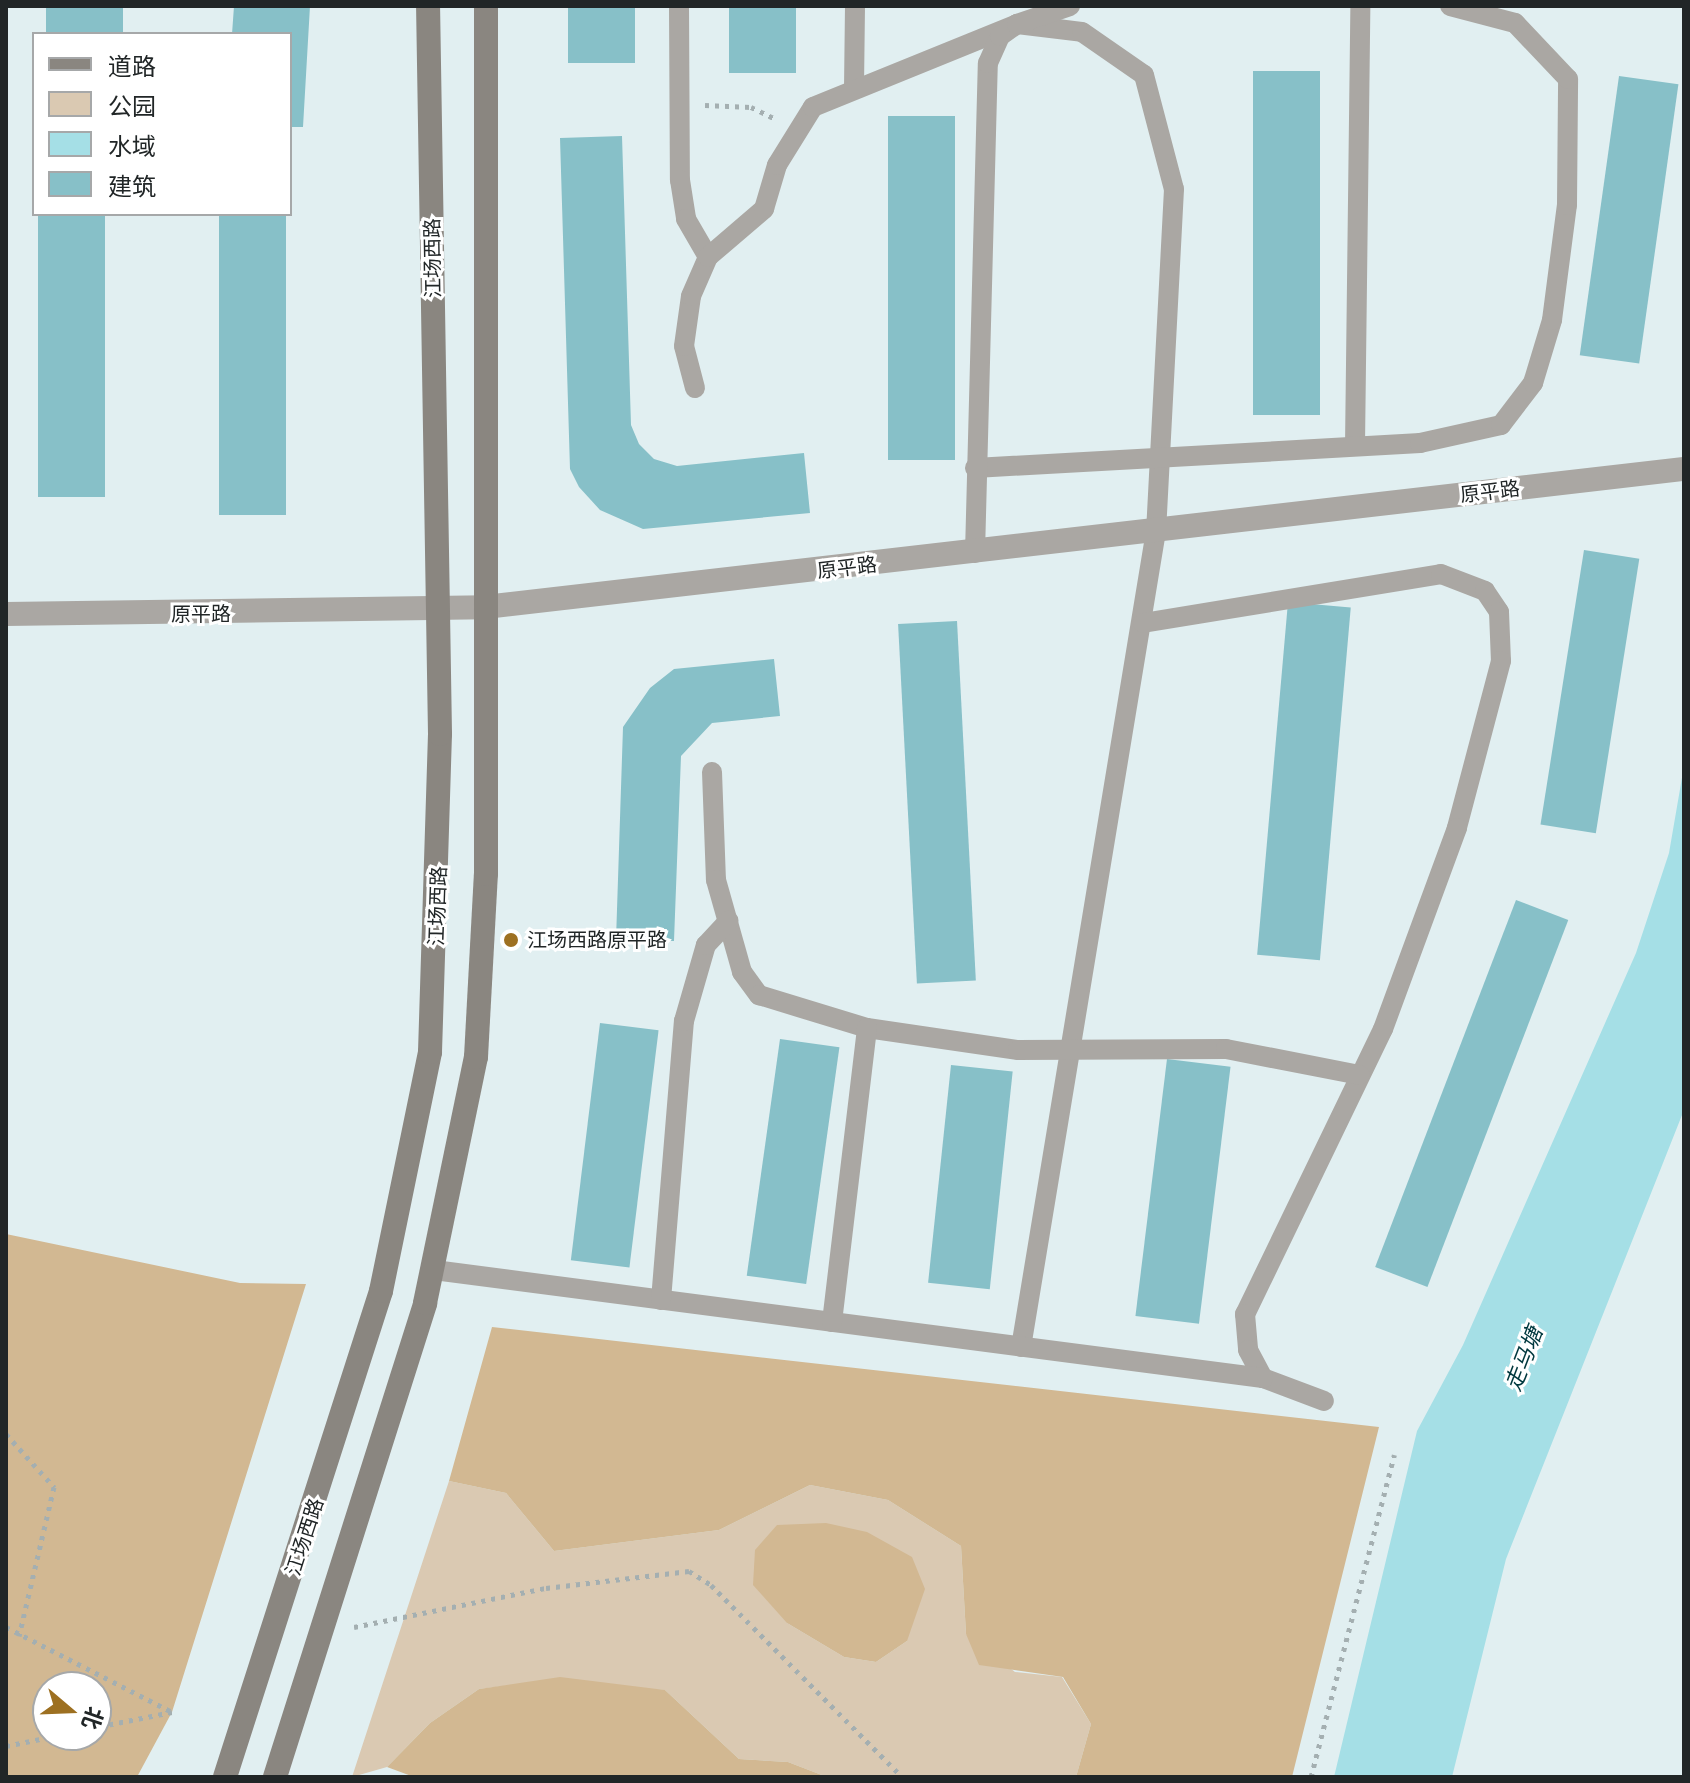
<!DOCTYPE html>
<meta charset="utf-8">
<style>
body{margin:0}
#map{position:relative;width:1690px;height:1783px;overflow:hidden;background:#e1eff1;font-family:Raleway,"Noto Sans SC",sans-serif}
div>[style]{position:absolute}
.green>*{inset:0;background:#dac9b2}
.forest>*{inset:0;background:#d2b892}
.water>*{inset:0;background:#a5dfe6}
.building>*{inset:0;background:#87c0c8;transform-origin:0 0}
.path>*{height:5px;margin-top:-2.5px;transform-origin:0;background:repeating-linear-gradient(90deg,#a4afb1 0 4px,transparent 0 10px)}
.service>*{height:20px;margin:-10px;padding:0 10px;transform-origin:10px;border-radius:10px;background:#aaa7a3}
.tertiary>*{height:24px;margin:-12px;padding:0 12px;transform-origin:12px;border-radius:12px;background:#aaa7a3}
.secondary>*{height:24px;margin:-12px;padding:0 12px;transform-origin:12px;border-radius:12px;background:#8a8680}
.dots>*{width:22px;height:22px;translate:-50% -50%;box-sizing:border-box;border:4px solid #fff;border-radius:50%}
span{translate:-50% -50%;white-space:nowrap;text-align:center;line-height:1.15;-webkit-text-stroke:6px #fff;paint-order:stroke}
.street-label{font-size:20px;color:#212627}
.poi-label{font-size:20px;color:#212627}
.left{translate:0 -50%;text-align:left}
.water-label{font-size:22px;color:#00383e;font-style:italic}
.frame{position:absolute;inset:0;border:8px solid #212627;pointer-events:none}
.legend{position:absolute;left:32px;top:32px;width:260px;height:184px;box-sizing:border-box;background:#fff;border:2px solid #a6a8a9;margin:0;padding:10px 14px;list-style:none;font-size:24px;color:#212627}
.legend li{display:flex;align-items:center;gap:16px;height:40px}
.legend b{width:40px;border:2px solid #a6a8a9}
.north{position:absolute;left:32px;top:1671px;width:80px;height:80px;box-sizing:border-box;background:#fff;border:2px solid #a6a8a9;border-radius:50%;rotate:109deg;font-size:22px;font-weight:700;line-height:32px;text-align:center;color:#212627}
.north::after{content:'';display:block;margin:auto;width:28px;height:36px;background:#9d7021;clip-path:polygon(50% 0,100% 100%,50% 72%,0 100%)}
</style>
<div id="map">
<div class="green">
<i style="clip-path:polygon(evenodd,449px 1481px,506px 1493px,554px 1551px,719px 1530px,810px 1485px,888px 1500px,961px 1546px,966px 1634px,1015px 1672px,1062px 1677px,1091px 1724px,1076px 1777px,827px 1777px,788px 1762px,739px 1759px,665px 1690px,511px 1685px,479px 1689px,430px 1723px,387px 1767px,352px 1777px,449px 1481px,787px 1623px,907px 1641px,876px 1662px,844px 1657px,787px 1623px)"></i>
</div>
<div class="forest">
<i style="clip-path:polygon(evenodd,6px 1234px,240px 1283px,306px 1284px,172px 1712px,137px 1777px,6px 1777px,6px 1234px,48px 1687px,96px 1687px,96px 1735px,48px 1735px,48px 1687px)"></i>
<i style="clip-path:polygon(492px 1327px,1379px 1427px,1292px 1777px,1076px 1777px,1091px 1724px,1063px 1677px,979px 1665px,966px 1634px,961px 1546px,888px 1500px,810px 1485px,719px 1530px,554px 1551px,506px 1493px,449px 1481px)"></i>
<i style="clip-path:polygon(826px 1523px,867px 1532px,912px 1557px,925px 1589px,907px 1641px,876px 1662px,844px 1657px,787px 1623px,753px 1585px,755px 1550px,777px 1525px)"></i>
<i style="clip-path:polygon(560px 1677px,665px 1690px,739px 1759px,788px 1762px,827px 1777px,414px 1777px,387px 1767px,430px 1723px,479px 1689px)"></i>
</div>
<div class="water">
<i style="clip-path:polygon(1684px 766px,1684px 1110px,1506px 1559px,1452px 1777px,1334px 1777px,1417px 1431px,1463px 1345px,1636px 953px,1669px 853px)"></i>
</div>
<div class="building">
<i style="left:46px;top:6px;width:77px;height:28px"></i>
<i style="clip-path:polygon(234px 6px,310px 6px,303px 127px,290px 127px,290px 34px,232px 34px)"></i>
<i style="left:568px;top:6px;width:67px;height:57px"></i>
<i style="left:729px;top:6px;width:67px;height:67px"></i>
<i style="left:1253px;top:71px;width:67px;height:344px"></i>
<i style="left:1619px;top:76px;width:60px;height:282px;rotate:8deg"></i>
<i style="left:955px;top:116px;width:344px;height:67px;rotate:90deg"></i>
<i style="clip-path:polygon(622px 136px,631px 425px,639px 444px,654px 459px,677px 466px,804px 453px,810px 513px,643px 529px,600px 510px,579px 487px,570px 469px,560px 138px)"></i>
<i style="left:38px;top:214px;width:67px;height:283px"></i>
<i style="left:219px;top:214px;width:67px;height:301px"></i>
<i style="left:1584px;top:550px;width:56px;height:278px;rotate:9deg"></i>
<i style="left:1288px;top:602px;width:63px;height:354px;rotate:5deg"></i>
<i style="left:957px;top:621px;width:360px;height:59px;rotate:87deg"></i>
<i style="clip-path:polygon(774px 659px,780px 716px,712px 723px,681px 756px,674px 941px,616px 940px,623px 727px,650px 688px,674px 669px)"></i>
<i style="left:1516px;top:900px;width:56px;height:393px;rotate:21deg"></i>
<i style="left:600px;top:1023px;width:59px;height:239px;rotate:7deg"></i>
<i style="left:780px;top:1039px;width:60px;height:239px;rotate:8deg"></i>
<i style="left:1167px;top:1059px;width:64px;height:259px;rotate:7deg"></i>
<i style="left:951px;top:1065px;width:62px;height:219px;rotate:6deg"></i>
</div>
<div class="path">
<i style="left:705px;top:105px;width:46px;rotate:2.5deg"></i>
<i style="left:751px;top:107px;width:28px;rotate:26deg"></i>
<i style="left:6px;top:1434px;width:72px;rotate:47.8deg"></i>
<i style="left:54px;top:1487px;width:153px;rotate:103.2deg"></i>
<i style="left:6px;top:1627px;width:186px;rotate:27.1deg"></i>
<i style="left:172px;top:1712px;width:77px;rotate:168.8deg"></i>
<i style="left:354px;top:1627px;width:196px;rotate:-11.5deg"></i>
<i style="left:546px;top:1588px;width:144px;rotate:-6.8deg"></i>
<i style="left:689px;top:1571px;width:26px;rotate:32deg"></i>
<i style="left:711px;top:1585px;width:271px;rotate:45.1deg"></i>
<i style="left:6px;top:1746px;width:55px;rotate:-11.5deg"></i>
<i style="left:1311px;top:1777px;width:333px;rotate:-75.5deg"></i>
</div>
<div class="service">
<i style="left:679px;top:6px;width:174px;rotate:89.7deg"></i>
<i style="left:680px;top:180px;width:39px;rotate:81deg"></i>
<i style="left:686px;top:219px;width:44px;rotate:59.9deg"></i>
<i style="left:854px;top:88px;width:82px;rotate:-89.3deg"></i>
<i style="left:695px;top:388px;width:43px;rotate:-104.7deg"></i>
<i style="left:684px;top:346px;width:50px;rotate:-82deg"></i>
<i style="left:691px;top:296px;width:43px;rotate:-66.4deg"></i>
<i style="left:708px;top:257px;width:74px;rotate:-40.6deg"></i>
<i style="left:764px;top:209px;width:46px;rotate:-73.5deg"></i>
<i style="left:777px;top:165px;width:68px;rotate:-58.2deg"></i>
<i style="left:813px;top:107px;width:220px;rotate:-22.1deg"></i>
<i style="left:1017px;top:24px;width:65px;rotate:7deg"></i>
<i style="left:1082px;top:32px;width:75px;rotate:34.7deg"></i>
<i style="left:1144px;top:75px;width:118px;rotate:75.3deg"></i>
<i style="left:1174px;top:189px;width:342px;rotate:93deg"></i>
<i style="left:1156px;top:531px;width:827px;rotate:99.39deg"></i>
<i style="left:1355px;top:446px;width:440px;rotate:-89.3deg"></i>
<i style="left:975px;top:468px;width:446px;rotate:-3.2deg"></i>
<i style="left:1420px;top:443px;width:83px;rotate:-12.5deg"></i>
<i style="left:1501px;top:425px;width:53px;rotate:-52.7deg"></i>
<i style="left:1533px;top:383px;width:66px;rotate:-73.2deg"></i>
<i style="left:1552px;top:320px;width:116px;rotate:-82.6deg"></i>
<i style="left:1567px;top:205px;width:126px;rotate:-89.5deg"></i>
<i style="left:1568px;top:79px;width:77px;rotate:-133.4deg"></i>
<i style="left:1515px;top:23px;width:67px;rotate:-165.3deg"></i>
<i style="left:975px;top:553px;width:490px;rotate:-88.5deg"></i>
<i style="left:988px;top:63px;width:30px;rotate:-66deg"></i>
<i style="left:1000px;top:36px;width:21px;rotate:-35deg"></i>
<i style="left:1017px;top:24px;width:56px;rotate:-18.8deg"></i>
<i style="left:1143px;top:623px;width:302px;rotate:-9.3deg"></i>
<i style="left:1441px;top:574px;width:47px;rotate:21.1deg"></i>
<i style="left:1485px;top:591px;width:25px;rotate:56deg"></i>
<i style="left:1499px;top:612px;width:49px;rotate:87.7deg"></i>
<i style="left:1501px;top:661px;width:173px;rotate:104.8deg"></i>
<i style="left:1457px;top:828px;width:214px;rotate:110.2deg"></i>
<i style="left:1383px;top:1029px;width:317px;rotate:115.8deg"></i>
<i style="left:1245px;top:1314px;width:36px;rotate:85deg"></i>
<i style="left:1248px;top:1350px;width:32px;rotate:62deg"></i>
<i style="left:1263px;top:1378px;width:65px;rotate:20.7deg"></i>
<i style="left:712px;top:772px;width:108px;rotate:87.9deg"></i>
<i style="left:716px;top:880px;width:96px;rotate:74.2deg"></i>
<i style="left:742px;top:972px;width:29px;rotate:54deg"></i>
<i style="left:759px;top:995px;width:113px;rotate:17deg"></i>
<i style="left:867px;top:1028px;width:153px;rotate:8.3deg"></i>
<i style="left:1018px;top:1050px;width:208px;rotate:-0.3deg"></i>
<i style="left:1226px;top:1049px;width:136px;rotate:11deg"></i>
<i style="left:434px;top:1270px;width:836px;rotate:7.42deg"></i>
<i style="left:661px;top:1300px;width:280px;rotate:-85.3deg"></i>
<i style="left:684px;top:1021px;width:79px;rotate:-73.9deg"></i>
<i style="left:706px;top:945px;width:33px;rotate:-47deg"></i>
<i style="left:832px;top:1322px;width:296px;rotate:-83.2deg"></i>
</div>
<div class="tertiary">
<i style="left:6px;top:614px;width:479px;rotate:-0.8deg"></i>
<i style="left:485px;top:607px;width:1207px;rotate:-6.57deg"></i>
</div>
<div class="secondary">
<i style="left:225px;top:1777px;width:510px;rotate:-72.2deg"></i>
<i style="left:381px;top:1291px;width:244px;rotate:-78.4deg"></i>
<i style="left:430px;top:1052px;width:318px;rotate:-88.2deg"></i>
<i style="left:440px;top:734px;width:728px;rotate:-90.94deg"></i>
<i style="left:275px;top:1777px;width:497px;rotate:-72.4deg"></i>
<i style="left:425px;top:1303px;width:251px;rotate:-78.3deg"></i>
<i style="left:476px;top:1057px;width:183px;rotate:-86.9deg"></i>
<i style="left:486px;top:874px;width:868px;rotate:-90deg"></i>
</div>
<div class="dots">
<i style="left:511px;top:940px;background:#9d7021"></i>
</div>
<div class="street-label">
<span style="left:433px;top:258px;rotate:-91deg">江场西路</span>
<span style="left:1490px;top:492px;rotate:-7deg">原平路</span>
<span style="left:847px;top:568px;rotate:-7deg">原平路</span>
<span style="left:201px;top:614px">原平路</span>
<span style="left:438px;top:906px;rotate:-88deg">江场西路</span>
<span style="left:305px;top:1537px;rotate:-72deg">江场西路</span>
</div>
<div class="poi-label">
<span class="left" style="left:527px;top:940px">江场西路原平路</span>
</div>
<div class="water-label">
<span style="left:1524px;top:1359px;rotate:-69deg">走马塘</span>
</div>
<div class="frame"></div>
<ul class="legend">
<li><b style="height:10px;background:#8a8680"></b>道路</li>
<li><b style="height:22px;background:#dac9b2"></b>公园</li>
<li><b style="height:22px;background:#a5dfe6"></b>水域</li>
<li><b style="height:22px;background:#87c0c8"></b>建筑</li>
</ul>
<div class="north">北</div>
</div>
